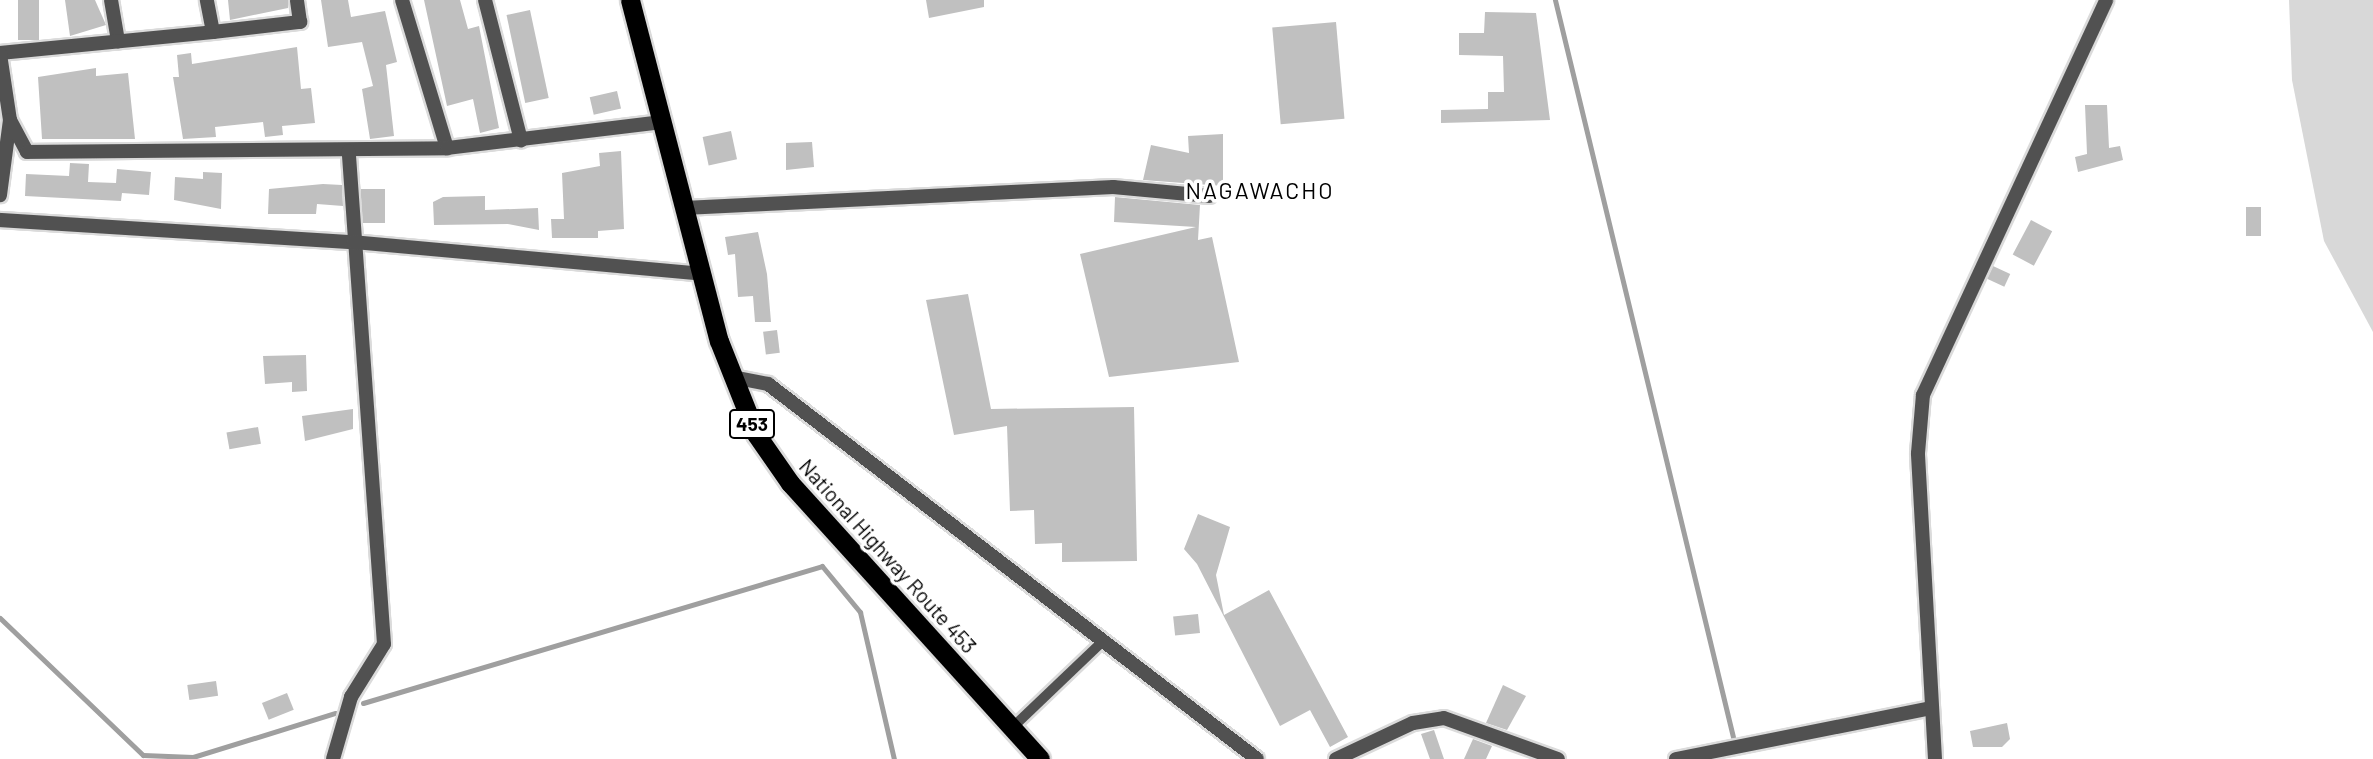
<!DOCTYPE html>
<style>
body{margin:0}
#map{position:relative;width:2373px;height:759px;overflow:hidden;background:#fff;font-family:Barlow,sans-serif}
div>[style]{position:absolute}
.green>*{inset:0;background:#d8d8d8}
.stream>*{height:5px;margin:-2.5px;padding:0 2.5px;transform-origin:2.5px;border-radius:2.5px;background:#9f9f9f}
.building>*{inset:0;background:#c0c0c0;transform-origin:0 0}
.roads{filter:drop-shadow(2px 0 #dbdbdb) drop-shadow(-2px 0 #dbdbdb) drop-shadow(0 2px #dbdbdb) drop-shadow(0 -2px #dbdbdb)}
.service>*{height:10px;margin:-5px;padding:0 5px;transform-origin:5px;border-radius:5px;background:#515151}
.minor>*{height:14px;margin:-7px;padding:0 7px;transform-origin:7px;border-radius:7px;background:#515151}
.tertiary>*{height:14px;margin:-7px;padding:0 7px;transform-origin:7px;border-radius:7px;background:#515151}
.trunk>*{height:19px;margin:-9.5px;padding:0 9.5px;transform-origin:9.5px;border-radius:9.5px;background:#000}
span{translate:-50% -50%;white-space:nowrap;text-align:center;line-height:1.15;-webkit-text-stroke:7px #fff;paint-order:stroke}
.shield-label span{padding:2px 5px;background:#fff;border:2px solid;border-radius:5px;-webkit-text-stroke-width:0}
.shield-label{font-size:19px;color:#000;font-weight:700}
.street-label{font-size:21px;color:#000}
.neighbourhood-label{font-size:23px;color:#000;letter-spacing:2px}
</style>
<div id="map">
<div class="green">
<i style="clip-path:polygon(2289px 0,2373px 0,2373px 332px,2324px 241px,2292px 80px)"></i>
</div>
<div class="stream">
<i style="left:1555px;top:0;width:758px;rotate:76.42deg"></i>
<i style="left:0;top:618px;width:198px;rotate:43.8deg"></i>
<i style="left:143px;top:755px;width:50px;rotate:2.3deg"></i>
<i style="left:193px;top:757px;width:149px;rotate:-17.2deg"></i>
<i style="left:363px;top:703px;width:479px;rotate:-16.6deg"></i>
<i style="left:822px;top:566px;width:60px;rotate:50.4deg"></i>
<i style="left:860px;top:612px;width:151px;rotate:77deg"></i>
</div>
<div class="building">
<i style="left:18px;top:0;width:21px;height:40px"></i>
<i style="clip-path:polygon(65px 0,95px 0,106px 25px,70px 36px)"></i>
<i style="clip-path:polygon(228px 0,288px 0,288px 8px,230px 20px)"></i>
<i style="clip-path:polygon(321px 0,348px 0,351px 17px,385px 11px,397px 62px,386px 65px,394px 136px,370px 139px,362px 89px,373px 86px,362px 42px,328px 47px)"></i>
<i style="clip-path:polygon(424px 0,460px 0,468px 29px,479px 26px,499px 128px,480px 133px,473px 99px,447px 106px)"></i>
<i style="clip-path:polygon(926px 0,984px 0,984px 7px,929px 18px)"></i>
<i style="left:530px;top:10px;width:90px;height:24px;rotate:78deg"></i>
<i style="clip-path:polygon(1485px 12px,1536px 13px,1550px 120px,1441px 123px,1441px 110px,1488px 109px,1488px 92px,1504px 92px,1503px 56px,1459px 55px,1459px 33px,1484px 33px)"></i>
<i style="left:1336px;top:22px;width:97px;height:64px;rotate:85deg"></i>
<i style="clip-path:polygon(297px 47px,301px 89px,311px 88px,315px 123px,282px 126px,283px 135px,265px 137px,263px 122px,215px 127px,216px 137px,183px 139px,173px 77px,179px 77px,177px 55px,191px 53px,192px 64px)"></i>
<i style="clip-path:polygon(96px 68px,96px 76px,128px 73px,135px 139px,42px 139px,38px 77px)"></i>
<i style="left:617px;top:91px;width:18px;height:28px;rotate:77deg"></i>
<i style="clip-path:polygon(2085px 105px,2107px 105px,2109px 148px,2120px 146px,2123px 160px,2078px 172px,2075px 157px,2087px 154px)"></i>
<i style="left:731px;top:131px;width:29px;height:29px;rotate:78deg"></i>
<i style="clip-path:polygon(1223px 134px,1223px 186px,1143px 180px,1151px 145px,1189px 153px,1188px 136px)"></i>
<i style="clip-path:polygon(812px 142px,814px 167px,786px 170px,786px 143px)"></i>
<i style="clip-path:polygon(621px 151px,624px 229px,598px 231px,598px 238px,552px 238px,551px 219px,564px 219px,562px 173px,600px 166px,599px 153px)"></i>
<i style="clip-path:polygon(70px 163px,89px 164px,88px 182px,116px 183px,117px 169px,151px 172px,149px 195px,122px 193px,121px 201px,25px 196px,26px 174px,69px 176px)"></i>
<i style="clip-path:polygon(203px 172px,222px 173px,221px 209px,174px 200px,175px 177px,203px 179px)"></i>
<i style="clip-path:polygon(323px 184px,342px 185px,343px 206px,317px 204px,316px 214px,268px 214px,269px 189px)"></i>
<i style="left:361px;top:189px;width:24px;height:34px"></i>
<i style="clip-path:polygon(485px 196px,485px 210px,538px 208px,539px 230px,508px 224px,434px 225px,433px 202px,443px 197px)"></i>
<i style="clip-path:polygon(1115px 197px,1200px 205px,1198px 240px,1212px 237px,1239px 362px,1109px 377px,1080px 254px,1196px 227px,1114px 222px)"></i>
<i style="left:2246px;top:207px;width:15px;height:29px"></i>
<i style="left:2031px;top:220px;width:24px;height:39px;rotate:28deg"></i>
<i style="clip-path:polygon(758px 232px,767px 274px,771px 322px,755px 322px,753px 296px,738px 297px,735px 254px,728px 255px,725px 237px)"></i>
<i style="left:1993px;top:266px;width:19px;height:14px;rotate:25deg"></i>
<i style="clip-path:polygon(968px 294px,991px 409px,1134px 407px,1137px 561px,1062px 562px,1062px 543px,1035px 544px,1034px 510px,1010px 511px,1007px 426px,954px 435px,926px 300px)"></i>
<i style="left:777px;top:330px;width:23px;height:14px;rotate:83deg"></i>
<i style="clip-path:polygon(306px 355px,307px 391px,292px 392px,292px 382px,265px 384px,263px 356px)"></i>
<i style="clip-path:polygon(353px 409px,353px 429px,305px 441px,302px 416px)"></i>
<i style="left:258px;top:427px;width:17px;height:32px;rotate:80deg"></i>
<i style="clip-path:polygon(1198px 514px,1230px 527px,1216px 575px,1224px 615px,1269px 590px,1348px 737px,1330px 747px,1310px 710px,1280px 726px,1197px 564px,1184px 549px)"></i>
<i style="left:1198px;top:614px;width:19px;height:25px;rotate:84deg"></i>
<i style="left:216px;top:681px;width:15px;height:29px;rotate:82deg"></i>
<i style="clip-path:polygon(1503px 685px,1526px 696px,1507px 730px,1486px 723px)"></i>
<i style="left:287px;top:693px;width:18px;height:27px;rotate:68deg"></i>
<i style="clip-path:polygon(2007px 723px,2010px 739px,2002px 747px,1973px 747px,1970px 731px)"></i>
<i style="clip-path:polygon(1434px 730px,1444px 759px,1430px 759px,1421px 734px)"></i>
<i style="clip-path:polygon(1473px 739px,1492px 746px,1486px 759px,1464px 759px)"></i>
</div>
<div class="roads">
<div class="service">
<i style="left:1012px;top:728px;width:126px;rotate:-43.7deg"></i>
</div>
<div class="minor">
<i style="left:111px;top:0;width:42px;rotate:80.3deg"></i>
<i style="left:402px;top:0;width:155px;rotate:73.1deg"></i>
<i style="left:485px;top:0;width:145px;rotate:75.6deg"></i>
<i style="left:213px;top:32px;width:88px;rotate:-6.6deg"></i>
<i style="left:300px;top:22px;width:22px;rotate:-98deg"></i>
<i style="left:0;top:53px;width:214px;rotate:-5.6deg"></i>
<i style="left:213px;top:32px;width:33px;rotate:-101deg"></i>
<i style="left:0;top:54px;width:67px;rotate:81.4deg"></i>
<i style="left:10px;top:120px;width:76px;rotate:97.6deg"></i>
<i style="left:10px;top:120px;width:36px;rotate:62deg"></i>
<i style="left:27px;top:152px;width:420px;rotate:-0.5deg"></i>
<i style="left:447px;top:148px;width:216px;rotate:-6.9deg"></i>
<i style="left:684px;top:208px;width:430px;rotate:-2.8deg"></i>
<i style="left:1113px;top:187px;width:97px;rotate:5.3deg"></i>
<i style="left:732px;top:377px;width:37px;rotate:11deg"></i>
<i style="left:768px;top:384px;width:616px;rotate:37.48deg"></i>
<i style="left:333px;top:759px;width:65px;rotate:-73.8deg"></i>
<i style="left:351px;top:697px;width:62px;rotate:-58.1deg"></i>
<i style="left:384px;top:644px;width:494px;rotate:-94.1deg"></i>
<i style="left:1336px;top:759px;width:85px;rotate:-25.1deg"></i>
<i style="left:1413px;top:723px;width:31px;rotate:-9deg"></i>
<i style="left:1444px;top:718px;width:121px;rotate:19.8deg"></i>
<i style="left:1676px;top:759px;width:261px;rotate:-11.3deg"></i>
<i style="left:1935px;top:759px;width:306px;rotate:-93.2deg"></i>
<i style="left:1918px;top:453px;width:58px;rotate:-85.1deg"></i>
<i style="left:1923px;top:395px;width:435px;rotate:-65.1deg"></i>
</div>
<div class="tertiary">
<i style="left:0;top:220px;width:354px;rotate:3.6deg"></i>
<i style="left:353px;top:242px;width:350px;rotate:5.2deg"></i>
</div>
<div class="trunk">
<i style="left:630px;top:0;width:352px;rotate:75.4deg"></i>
<i style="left:719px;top:341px;width:100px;rotate:68.3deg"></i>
<i style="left:756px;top:434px;width:60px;rotate:55.2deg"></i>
<i style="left:790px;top:483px;width:372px;rotate:47.8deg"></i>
</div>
</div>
<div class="shield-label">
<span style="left:752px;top:424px">453</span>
</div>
<div class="street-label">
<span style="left:888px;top:556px;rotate:48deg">National Highway Route 453</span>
</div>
<div class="neighbourhood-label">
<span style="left:1260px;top:190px">NAGAWACHO</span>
</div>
</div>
